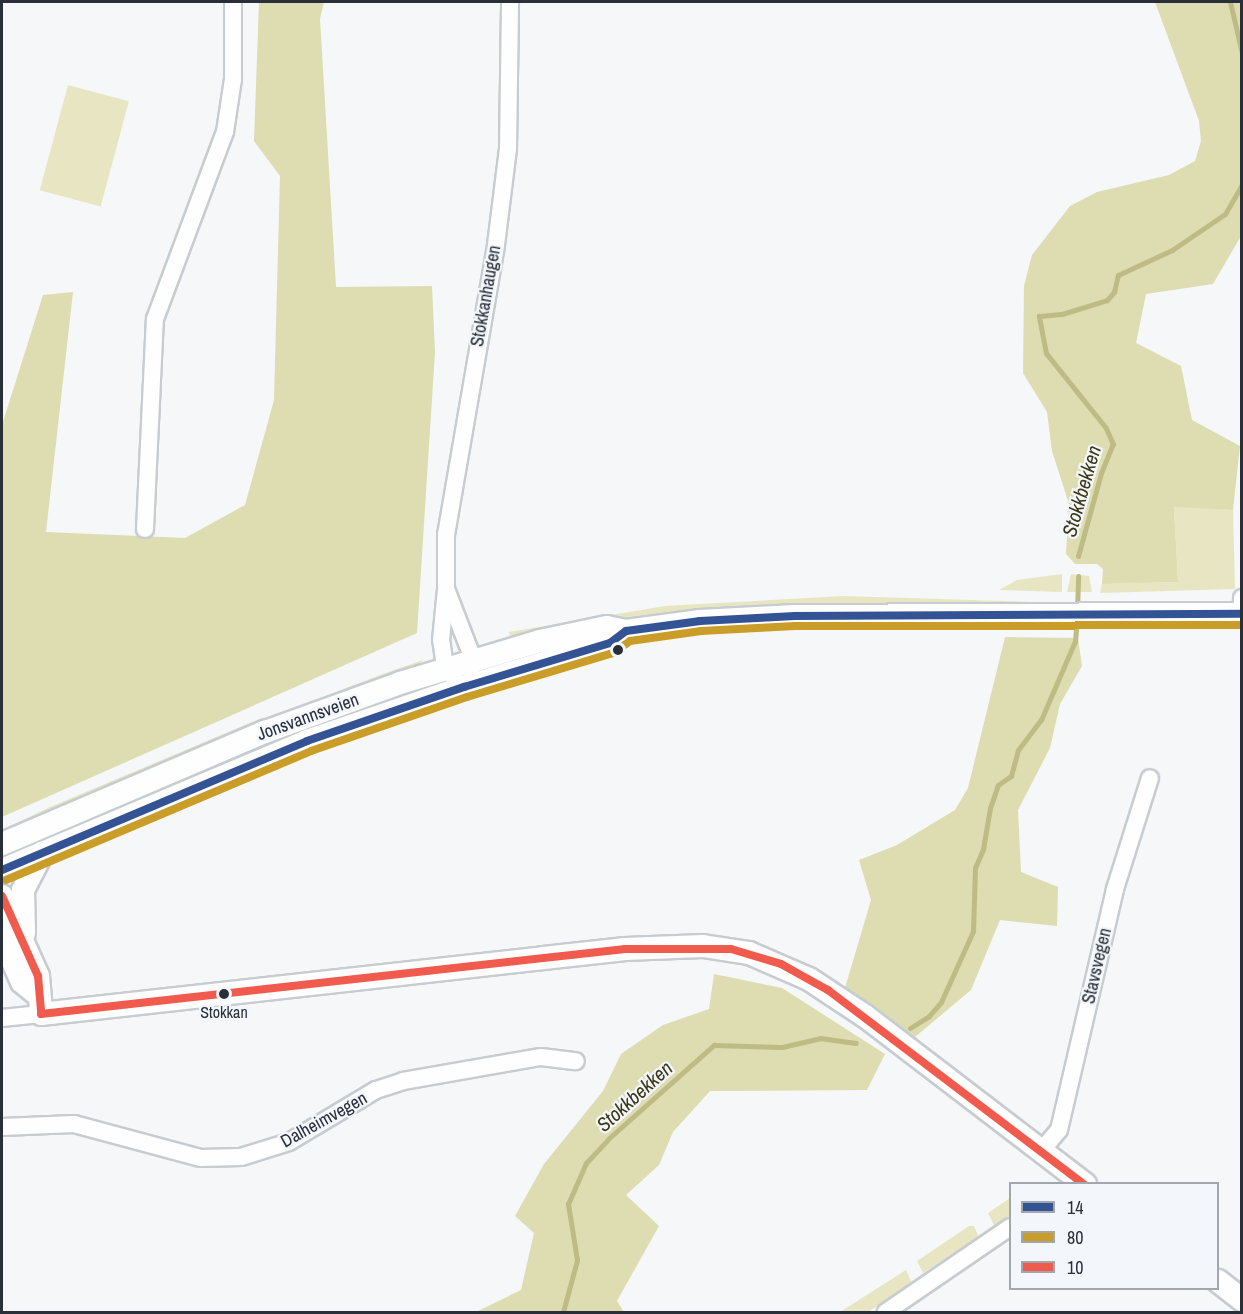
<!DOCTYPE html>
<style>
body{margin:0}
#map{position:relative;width:1243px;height:1314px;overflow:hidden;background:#f5f7f9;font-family:"Archivo Narrow",sans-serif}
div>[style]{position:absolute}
.green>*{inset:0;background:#e8e6c2;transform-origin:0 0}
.forest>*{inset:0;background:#dedcb1}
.stream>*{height:5px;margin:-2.5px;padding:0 2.5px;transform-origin:2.5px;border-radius:2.5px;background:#bebb84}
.roads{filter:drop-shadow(2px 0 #c7ccd1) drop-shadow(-2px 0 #c7ccd1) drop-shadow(0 2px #c7ccd1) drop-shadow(0 -2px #c7ccd1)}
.street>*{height:16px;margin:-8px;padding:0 8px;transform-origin:8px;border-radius:8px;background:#fefefe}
.secondary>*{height:22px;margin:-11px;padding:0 11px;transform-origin:11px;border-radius:11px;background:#fefefe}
.bus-1>*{height:8px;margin:-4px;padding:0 4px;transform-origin:4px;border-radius:4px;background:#335395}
.bus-2>*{height:8px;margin:-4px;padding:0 4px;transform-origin:4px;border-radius:4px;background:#c99d28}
.bus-3>*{height:8px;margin:-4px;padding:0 4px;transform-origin:4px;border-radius:4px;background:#f15b4e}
.dots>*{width:16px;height:16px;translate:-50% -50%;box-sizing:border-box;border:3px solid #f3f6fb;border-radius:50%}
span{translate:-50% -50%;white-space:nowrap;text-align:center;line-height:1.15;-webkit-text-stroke:4.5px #f3f6fb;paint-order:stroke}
.bus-label{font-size:16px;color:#282f38}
.street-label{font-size:18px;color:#282f38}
.water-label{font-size:20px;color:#3a3815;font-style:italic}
.frame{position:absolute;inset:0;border:3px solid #282f38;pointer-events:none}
.legend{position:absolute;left:1009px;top:1182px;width:210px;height:108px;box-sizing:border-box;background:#f3f6fb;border:2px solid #a2a6ad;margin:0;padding:8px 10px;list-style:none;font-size:18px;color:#282f38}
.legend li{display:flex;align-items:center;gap:12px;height:30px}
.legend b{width:30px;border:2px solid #a2a6ad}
</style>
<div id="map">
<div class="green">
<i style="left:68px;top:85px;width:63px;height:109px;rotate:15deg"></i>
<i style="clip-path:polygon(1174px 506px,1233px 510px,1235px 589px,1100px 593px,1102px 584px,1178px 582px)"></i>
<i style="clip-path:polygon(1062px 574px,1062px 592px,999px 590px,1017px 580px)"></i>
<i style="clip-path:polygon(1071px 574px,1089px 576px,1092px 592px,1067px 592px)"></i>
<i style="clip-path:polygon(844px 596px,1030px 602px,773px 606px,670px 613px,512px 644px,509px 632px,665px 606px)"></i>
<i style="clip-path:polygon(423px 660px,417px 668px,338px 691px,391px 671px)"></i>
<i style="clip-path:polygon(264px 717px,236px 735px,2px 838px,2px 830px,50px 807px)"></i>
<i style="clip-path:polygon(1010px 1198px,1010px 1217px,994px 1225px,988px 1213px)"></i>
<i style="clip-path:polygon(969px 1226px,974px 1226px,979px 1238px,923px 1273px,917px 1261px)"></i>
<i style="clip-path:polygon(906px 1270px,912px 1283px,868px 1312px,840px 1312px)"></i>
</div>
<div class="forest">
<i style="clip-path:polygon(259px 2px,324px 2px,320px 19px,336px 287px,432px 286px,435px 352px,417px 633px,2px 817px,2px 425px,43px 295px,73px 292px,46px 532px,185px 538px,245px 505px,274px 400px,280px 176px,254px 141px)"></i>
<i style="clip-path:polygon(1155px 2px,1241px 2px,1241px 236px,1213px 284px,1146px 294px,1136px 343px,1181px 366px,1192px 420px,1240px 446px,1233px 510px,1174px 507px,1178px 582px,1102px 584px,1103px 569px,1097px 564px,1075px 564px,1066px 554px,1069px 504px,1052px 451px,1047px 412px,1023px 373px,1024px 286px,1032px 255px,1070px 206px,1097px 192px,1169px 175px,1195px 161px,1201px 141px,1199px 121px)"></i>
<i style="clip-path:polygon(1005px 637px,1078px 638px,1082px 666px,1060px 704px,1050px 748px,1018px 810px,1021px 872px,1058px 887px,1057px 926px,1000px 920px,971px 990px,915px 1037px,845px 988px,871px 900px,859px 860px,897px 845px,955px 810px,968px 788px)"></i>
<i style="clip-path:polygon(714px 974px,782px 988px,885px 1054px,867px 1090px,710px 1091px,673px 1132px,659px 1165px,626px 1195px,659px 1226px,617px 1301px,624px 1312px,476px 1312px,521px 1290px,534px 1233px,515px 1216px,544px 1164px,603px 1091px,621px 1054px,663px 1025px,709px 1009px)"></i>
</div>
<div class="stream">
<i style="left:1230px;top:2px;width:52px;rotate:76.8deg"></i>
<i style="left:1078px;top:556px;width:86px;rotate:-74.5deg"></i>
<i style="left:1101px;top:473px;width:31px;rotate:-68deg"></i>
<i style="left:1113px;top:444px;width:17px;rotate:-114deg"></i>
<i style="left:1106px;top:428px;width:96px;rotate:-128.7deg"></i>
<i style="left:1046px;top:353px;width:38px;rotate:-101deg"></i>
<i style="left:1039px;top:316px;width:23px;rotate:-5deg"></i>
<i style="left:1062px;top:314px;width:47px;rotate:-17.3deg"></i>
<i style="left:1107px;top:300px;width:11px;rotate:-49deg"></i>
<i style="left:1114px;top:292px;width:17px;rotate:-77deg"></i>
<i style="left:1118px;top:275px;width:60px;rotate:-24.8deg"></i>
<i style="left:1172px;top:250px;width:64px;rotate:-34.2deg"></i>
<i style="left:1225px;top:214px;width:34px;rotate:-60deg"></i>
<i style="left:1077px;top:610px;width:34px;rotate:-88deg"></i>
<i style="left:910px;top:1028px;width:22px;rotate:-32deg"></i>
<i style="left:929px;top:1016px;width:18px;rotate:-49deg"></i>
<i style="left:941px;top:1002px;width:78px;rotate:-65.7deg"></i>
<i style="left:973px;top:931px;width:63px;rotate:-88.2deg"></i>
<i style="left:975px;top:868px;width:21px;rotate:-67deg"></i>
<i style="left:983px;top:849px;width:42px;rotate:-80.3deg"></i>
<i style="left:990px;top:808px;width:24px;rotate:-71deg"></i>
<i style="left:998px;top:785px;width:16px;rotate:-35deg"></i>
<i style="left:1011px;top:776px;width:27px;rotate:-75deg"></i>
<i style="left:1018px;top:750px;width:38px;rotate:-53deg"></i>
<i style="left:1041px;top:720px;width:86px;rotate:-66.7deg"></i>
<i style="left:1075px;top:641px;width:21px;rotate:-85deg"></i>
<i style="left:563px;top:1312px;width:54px;rotate:-74.9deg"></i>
<i style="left:577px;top:1260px;width:57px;rotate:-99.1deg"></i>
<i style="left:568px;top:1204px;width:45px;rotate:-66.3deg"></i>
<i style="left:586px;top:1163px;width:33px;rotate:-47deg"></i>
<i style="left:608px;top:1139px;width:142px;rotate:-41.6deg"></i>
<i style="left:714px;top:1045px;width:68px;rotate:1.7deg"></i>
<i style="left:782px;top:1047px;width:39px;rotate:-13deg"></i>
<i style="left:820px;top:1038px;width:36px;rotate:8deg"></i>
</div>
<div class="roads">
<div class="street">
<i style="left:145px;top:529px;width:210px;rotate:-87.3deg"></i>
<i style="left:155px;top:319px;width:200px;rotate:-69.5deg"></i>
<i style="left:225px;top:132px;width:54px;rotate:-81.4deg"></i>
<i style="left:233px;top:79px;width:77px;rotate:-90deg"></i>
<i style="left:446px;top:589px;width:75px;rotate:68.9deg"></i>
<i style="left:473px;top:659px;width:11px;rotate:105deg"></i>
<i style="left:1241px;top:614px;width:16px;rotate:-86deg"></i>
<i style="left:454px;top:677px;width:13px;rotate:-132deg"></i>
<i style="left:445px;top:667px;width:27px;rotate:-98deg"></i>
<i style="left:441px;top:640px;width:51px;rotate:-84.4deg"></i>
<i style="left:446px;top:589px;width:54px;rotate:-90deg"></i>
<i style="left:446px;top:535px;width:294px;rotate:-80.2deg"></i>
<i style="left:496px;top:245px;width:97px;rotate:-82.9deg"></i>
<i style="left:508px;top:149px;width:147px;rotate:-89.2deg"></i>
<i style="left:2px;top:1018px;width:39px;rotate:-6deg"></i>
<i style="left:2px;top:1127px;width:72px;rotate:-2.4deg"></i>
<i style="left:74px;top:1124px;width:131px;rotate:15deg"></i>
<i style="left:201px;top:1158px;width:40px;rotate:-1.4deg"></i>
<i style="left:241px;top:1157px;width:50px;rotate:-17.4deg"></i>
<i style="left:289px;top:1142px;width:101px;rotate:-30.9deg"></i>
<i style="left:376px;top:1090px;width:28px;rotate:-18deg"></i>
<i style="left:403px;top:1081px;width:140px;rotate:-9.9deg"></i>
<i style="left:541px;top:1057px;width:35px;rotate:7deg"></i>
<i style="left:1042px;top:1150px;width:26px;rotate:-50deg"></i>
<i style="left:1059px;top:1130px;width:247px;rotate:-76.9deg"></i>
<i style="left:1115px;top:889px;width:116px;rotate:-72.5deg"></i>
<i style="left:886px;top:1312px;width:150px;rotate:-34.4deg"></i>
</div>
<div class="secondary">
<i style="left:2px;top:844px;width:286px;rotate:-23.1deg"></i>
<i style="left:265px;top:732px;width:144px;rotate:-19.9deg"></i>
<i style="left:400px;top:683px;width:146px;rotate:-16.7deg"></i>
<i style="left:540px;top:641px;width:68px;rotate:-11.8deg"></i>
<i style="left:607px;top:627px;width:19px;rotate:12deg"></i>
<i style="left:626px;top:631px;width:75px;rotate:-7.7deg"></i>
<i style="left:700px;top:621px;width:95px;rotate:-3deg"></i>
<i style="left:795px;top:616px;width:447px;rotate:-0.3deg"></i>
<i style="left:2px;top:870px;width:331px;rotate:-22.9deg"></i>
<i style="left:307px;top:741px;width:166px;rotate:-19deg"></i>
<i style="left:464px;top:687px;width:152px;rotate:-16.8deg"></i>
<i style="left:610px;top:643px;width:20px;rotate:-37deg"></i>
<i style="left:2px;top:896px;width:88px;rotate:65.8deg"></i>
<i style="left:38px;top:976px;width:38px;rotate:85deg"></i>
<i style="left:41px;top:1014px;width:588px;rotate:-6.35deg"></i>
<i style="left:625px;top:949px;width:78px;rotate:-2.2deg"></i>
<i style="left:703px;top:946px;width:47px;rotate:8.7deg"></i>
<i style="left:749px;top:953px;width:65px;rotate:23.4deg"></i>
<i style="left:809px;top:979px;width:67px;rotate:33.5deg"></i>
<i style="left:865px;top:1016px;width:277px;rotate:37.4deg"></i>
<i style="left:24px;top:933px;width:43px;rotate:-91.3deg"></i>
<i style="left:23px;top:890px;width:42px;rotate:-62.8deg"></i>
<i style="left:2px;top:937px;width:49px;rotate:66deg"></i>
<i style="left:22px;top:982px;width:21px;rotate:39deg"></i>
<i style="left:1218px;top:1281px;width:31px;rotate:38deg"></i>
</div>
</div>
<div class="bus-1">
<i style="left:2px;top:870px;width:331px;rotate:-22.9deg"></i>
<i style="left:307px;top:741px;width:166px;rotate:-19deg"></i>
<i style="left:464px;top:687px;width:152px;rotate:-16.8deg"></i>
<i style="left:610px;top:643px;width:20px;rotate:-37deg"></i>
<i style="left:626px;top:631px;width:75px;rotate:-7.7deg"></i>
<i style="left:700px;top:621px;width:95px;rotate:-3deg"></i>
<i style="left:795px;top:616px;width:447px;rotate:-0.3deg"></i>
</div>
<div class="bus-2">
<i style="left:6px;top:880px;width:331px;rotate:-22.9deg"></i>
<i style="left:311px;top:751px;width:165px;rotate:-19.1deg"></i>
<i style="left:467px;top:697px;width:152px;rotate:-16.8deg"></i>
<i style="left:613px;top:653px;width:21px;rotate:-35deg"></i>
<i style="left:630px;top:641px;width:72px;rotate:-8deg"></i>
<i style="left:701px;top:631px;width:94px;rotate:-3deg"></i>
<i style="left:795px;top:626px;width:447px;rotate:-0.1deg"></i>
</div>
<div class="bus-3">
<i style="left:2px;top:896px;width:88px;rotate:65.8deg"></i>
<i style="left:38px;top:976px;width:38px;rotate:85deg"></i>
<i style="left:41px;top:1014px;width:588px;rotate:-6.35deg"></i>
<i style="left:625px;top:949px;width:106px"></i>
<i style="left:731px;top:949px;width:52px;rotate:16.7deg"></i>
<i style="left:781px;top:964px;width:54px;rotate:29deg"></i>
<i style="left:828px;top:990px;width:321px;rotate:37.2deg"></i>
</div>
<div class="dots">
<i style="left:618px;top:650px;background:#282f38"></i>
<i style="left:224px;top:994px;background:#282f38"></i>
</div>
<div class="bus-label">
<span style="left:224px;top:1012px">Stokkan</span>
</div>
<div class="street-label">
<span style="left:486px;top:296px;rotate:-80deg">Stokkanhaugen</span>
<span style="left:308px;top:717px;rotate:-20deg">Jonsvannsveien</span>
<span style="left:1097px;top:966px;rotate:-77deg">Stavsvegen</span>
<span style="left:324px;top:1120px;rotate:-29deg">Dalheimvegen</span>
</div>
<div class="water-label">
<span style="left:1081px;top:491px;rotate:-74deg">Stokkbekken</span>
<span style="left:634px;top:1096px;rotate:-42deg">Stokkbekken</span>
</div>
<div class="frame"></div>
<ul class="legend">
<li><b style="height:8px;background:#335395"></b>14</li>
<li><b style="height:8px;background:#c99d28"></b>80</li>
<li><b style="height:8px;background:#f15b4e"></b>10</li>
</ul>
</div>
